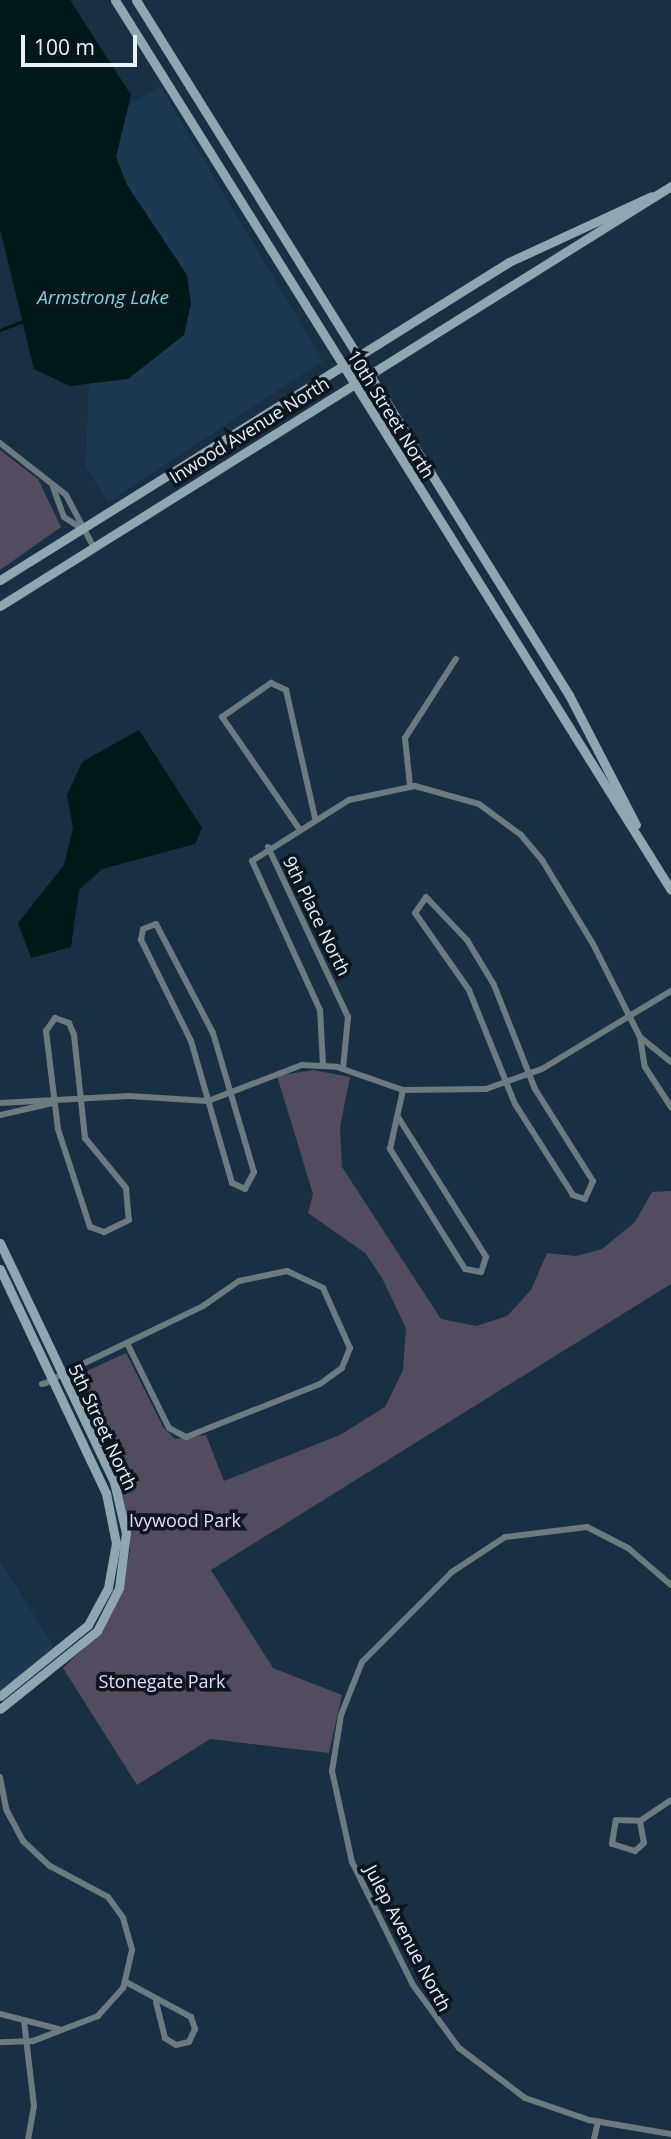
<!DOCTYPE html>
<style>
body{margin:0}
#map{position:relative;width:671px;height:2139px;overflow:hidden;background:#192f43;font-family:"Open Sans",sans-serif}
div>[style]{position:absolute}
.built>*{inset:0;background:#1d3952}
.green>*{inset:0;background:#524c5e}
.water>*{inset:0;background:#001818}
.stream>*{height:2.5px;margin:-1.25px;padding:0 1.25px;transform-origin:1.25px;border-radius:1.25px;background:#001818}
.street>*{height:6px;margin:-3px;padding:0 3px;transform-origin:3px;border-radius:3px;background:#6c7b80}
.secondary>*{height:9px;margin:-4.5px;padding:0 4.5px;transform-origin:4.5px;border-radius:4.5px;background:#8fa7b0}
span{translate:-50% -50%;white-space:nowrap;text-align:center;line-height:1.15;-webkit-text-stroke:7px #0d161f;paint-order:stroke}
.street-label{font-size:18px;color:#e7f2fd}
.park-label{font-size:18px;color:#e5daf9}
.water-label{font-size:19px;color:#86cfcf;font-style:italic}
.scale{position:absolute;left:21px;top:35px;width:116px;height:32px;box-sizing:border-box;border:4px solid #e7f2fd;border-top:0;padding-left:9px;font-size:21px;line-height:24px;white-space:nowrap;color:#e7f2fd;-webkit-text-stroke:5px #0d161f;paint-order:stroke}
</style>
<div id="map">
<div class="built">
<i style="clip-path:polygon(160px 86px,323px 361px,108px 502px,86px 467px,97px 125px)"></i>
<i style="clip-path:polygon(0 1561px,56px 1650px,0 1691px)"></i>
</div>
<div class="green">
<i style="clip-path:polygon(0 450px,38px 479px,61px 527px,0 570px)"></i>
<i style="clip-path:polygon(313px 1070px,350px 1077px,340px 1127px,342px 1167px,441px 1319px,476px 1326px,507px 1316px,531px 1290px,547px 1253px,576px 1256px,602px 1249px,635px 1222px,652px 1192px,671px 1191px,671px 1284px,211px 1570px,273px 1668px,342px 1695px,329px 1753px,210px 1739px,137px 1785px,63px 1668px,104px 1628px,122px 1591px,130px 1550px,129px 1524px,106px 1443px,74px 1377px,126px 1353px,163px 1427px,175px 1439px,206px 1435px,224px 1481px,340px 1435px,385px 1407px,403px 1370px,406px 1328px,382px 1278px,365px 1253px,308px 1213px,313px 1194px,277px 1076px)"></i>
</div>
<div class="water">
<i style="clip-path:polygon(0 0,70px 0,131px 95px,116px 157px,127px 185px,187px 275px,191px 304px,184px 335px,128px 379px,70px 386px,34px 369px,0 229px)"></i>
<i style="clip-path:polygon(139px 730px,202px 828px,195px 844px,102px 869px,79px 890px,71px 947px,31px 958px,18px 923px,64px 865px,73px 828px,67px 795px,82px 762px)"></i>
</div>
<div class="stream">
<i style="left:0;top:330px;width:28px;rotate:-21deg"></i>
</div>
<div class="street">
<i style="left:0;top:443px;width:84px;rotate:38.2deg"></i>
<i style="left:66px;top:495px;width:58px;rotate:62.1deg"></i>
<i style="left:53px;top:487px;width:32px;rotate:70deg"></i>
<i style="left:64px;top:517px;width:20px;rotate:33deg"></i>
<i style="left:410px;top:786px;width:48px;rotate:-95.9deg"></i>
<i style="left:405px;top:738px;width:94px;rotate:-57.2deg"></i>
<i style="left:298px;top:827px;width:134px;rotate:-124.6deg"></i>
<i style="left:222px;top:717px;width:60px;rotate:-34.8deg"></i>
<i style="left:271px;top:683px;width:17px;rotate:25deg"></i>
<i style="left:286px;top:690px;width:131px;rotate:77.2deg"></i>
<i style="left:268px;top:847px;width:188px;rotate:64.8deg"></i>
<i style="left:348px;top:1017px;width:52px;rotate:95.5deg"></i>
<i style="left:426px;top:897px;width:59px;rotate:46.4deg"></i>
<i style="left:467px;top:940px;width:52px;rotate:59deg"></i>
<i style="left:494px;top:985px;width:112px;rotate:68.5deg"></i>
<i style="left:535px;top:1089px;width:109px;rotate:57.8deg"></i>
<i style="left:593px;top:1181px;width:20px;rotate:114deg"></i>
<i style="left:585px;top:1199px;width:13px;rotate:-162deg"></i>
<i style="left:573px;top:1195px;width:108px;rotate:-122.5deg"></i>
<i style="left:515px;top:1104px;width:123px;rotate:-112deg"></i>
<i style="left:469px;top:990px;width:94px;rotate:-125deg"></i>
<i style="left:415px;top:913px;width:19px;rotate:-55deg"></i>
<i style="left:156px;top:924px;width:123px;rotate:62.4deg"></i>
<i style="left:213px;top:1033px;width:145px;rotate:73.6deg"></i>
<i style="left:254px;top:1172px;width:19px;rotate:118deg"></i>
<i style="left:245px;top:1189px;width:14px;rotate:-155deg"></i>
<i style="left:232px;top:1183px;width:148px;rotate:-106.1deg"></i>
<i style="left:191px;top:1041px;width:113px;rotate:-116.3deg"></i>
<i style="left:141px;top:940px;width:11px;rotate:-80deg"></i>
<i style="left:143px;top:929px;width:14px;rotate:-21deg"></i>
<i style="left:55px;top:1018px;width:15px;rotate:20deg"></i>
<i style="left:69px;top:1023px;width:13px;rotate:67deg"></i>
<i style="left:74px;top:1035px;width:104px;rotate:83.9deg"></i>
<i style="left:85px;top:1138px;width:65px;rotate:50.6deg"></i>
<i style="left:126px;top:1188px;width:32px;rotate:85deg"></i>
<i style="left:129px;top:1220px;width:28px;rotate:154deg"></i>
<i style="left:104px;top:1232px;width:15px;rotate:-160deg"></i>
<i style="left:90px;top:1227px;width:103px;rotate:-108.1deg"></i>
<i style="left:58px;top:1129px;width:99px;rotate:-97deg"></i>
<i style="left:46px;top:1031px;width:16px;rotate:-55deg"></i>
<i style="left:640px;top:1037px;width:40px;rotate:39deg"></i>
<i style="left:323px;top:1065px;width:55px;rotate:-93.1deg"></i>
<i style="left:320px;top:1010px;width:164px;rotate:-114.5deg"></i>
<i style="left:252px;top:861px;width:115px;rotate:-32.2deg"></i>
<i style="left:349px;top:800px;width:67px;rotate:-12deg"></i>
<i style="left:415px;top:786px;width:66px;rotate:15.7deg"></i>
<i style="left:479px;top:804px;width:52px;rotate:36.4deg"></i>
<i style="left:521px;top:835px;width:33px;rotate:50deg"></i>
<i style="left:542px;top:860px;width:98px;rotate:58.7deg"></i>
<i style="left:593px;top:944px;width:104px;rotate:63.2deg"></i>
<i style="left:640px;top:1037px;width:30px;rotate:81deg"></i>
<i style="left:645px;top:1067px;width:48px;rotate:57deg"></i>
<i style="left:0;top:1103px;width:129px;rotate:-3.1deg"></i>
<i style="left:129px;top:1096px;width:79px;rotate:3.6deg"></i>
<i style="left:208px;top:1101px;width:101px;rotate:-21deg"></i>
<i style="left:302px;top:1065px;width:35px;rotate:3deg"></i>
<i style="left:337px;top:1067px;width:70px;rotate:19.2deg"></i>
<i style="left:403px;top:1090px;width:83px;rotate:-0.7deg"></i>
<i style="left:486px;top:1089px;width:59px;rotate:-19.7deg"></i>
<i style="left:542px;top:1069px;width:151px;rotate:-31.2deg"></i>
<i style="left:0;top:1115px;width:54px;rotate:-12.8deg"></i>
<i style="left:398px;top:1117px;width:165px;rotate:57.8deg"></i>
<i style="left:486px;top:1257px;width:16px;rotate:108deg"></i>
<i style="left:481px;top:1272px;width:16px;rotate:-169deg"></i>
<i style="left:465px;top:1269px;width:142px;rotate:-122deg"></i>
<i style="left:390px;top:1149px;width:60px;rotate:-77.6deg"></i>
<i style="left:42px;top:1384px;width:4px;rotate:-14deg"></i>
<i style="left:46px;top:1383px;width:18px;rotate:-29deg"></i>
<i style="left:62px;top:1374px;width:157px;rotate:-25.7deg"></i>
<i style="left:203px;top:1306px;width:44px;rotate:-34.8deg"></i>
<i style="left:239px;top:1281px;width:49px;rotate:-11.8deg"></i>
<i style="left:287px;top:1271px;width:40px;rotate:25deg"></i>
<i style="left:323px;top:1288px;width:66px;rotate:65.8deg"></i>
<i style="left:350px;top:1348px;width:22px;rotate:112deg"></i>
<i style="left:342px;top:1368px;width:27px;rotate:144deg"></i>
<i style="left:320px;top:1384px;width:144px;rotate:158.4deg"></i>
<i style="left:186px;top:1437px;width:19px;rotate:-152deg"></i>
<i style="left:169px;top:1428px;width:95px;rotate:-116.3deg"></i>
<i style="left:671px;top:1585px;width:57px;rotate:-139.3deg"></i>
<i style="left:628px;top:1548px;width:46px;rotate:-152.9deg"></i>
<i style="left:587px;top:1527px;width:83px;rotate:173deg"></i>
<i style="left:505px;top:1537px;width:64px;rotate:146.6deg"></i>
<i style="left:452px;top:1572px;width:127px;rotate:135deg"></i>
<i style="left:362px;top:1662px;width:57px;rotate:111.6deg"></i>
<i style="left:341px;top:1715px;width:57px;rotate:99.1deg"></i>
<i style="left:332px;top:1771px;width:93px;rotate:77.6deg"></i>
<i style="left:352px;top:1862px;width:137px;rotate:63.6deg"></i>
<i style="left:413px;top:1985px;width:78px;rotate:53.9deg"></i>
<i style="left:459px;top:2048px;width:83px;rotate:37.1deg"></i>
<i style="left:525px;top:2098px;width:68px;rotate:19deg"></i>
<i style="left:589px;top:2120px;width:83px;rotate:9.7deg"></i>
<i style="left:0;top:1777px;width:33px;rotate:79deg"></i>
<i style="left:6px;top:1809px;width:36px;rotate:62deg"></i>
<i style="left:23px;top:1841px;width:37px;rotate:43deg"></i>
<i style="left:50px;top:1866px;width:66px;rotate:28.1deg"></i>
<i style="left:108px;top:1897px;width:26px;rotate:54deg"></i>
<i style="left:123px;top:1918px;width:33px;rotate:74deg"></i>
<i style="left:132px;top:1950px;width:39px;rotate:103deg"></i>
<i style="left:123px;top:1988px;width:38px;rotate:132deg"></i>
<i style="left:98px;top:2016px;width:70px;rotate:159deg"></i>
<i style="left:33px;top:2041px;width:33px;rotate:178deg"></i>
<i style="left:640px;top:1821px;width:22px;rotate:80deg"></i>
<i style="left:644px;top:1843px;width:12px;rotate:138deg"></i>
<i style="left:635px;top:1851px;width:24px;rotate:-163deg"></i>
<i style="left:612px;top:1844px;width:24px;rotate:-81deg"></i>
<i style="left:616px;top:1820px;width:24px;rotate:2deg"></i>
<i style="left:640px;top:1821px;width:37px;rotate:-34deg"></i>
<i style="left:126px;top:1982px;width:74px;rotate:28.3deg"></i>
<i style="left:191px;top:2017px;width:13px;rotate:72deg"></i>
<i style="left:195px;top:2029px;width:14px;rotate:115deg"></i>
<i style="left:189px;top:2042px;width:13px;rotate:167deg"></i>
<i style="left:176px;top:2045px;width:13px;rotate:-148deg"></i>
<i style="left:165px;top:2038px;width:37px;rotate:-104deg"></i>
<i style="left:0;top:2014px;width:61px;rotate:14.3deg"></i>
<i style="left:24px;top:2021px;width:86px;rotate:83.3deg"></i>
<i style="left:34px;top:2106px;width:34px;rotate:100deg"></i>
<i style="left:594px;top:2139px;width:18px;rotate:-77deg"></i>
</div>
<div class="secondary">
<i style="left:115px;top:0;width:1049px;rotate:58.01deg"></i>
<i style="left:136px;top:0;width:819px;rotate:58.08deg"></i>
<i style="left:569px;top:695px;width:146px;rotate:62.7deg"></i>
<i style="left:0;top:580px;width:600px;rotate:-32deg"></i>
<i style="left:509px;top:262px;width:157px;rotate:-24.8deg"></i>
<i style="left:0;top:606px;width:792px;rotate:-32.04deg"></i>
<i style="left:0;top:1243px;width:265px;rotate:64.5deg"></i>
<i style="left:114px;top:1482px;width:52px;rotate:76.8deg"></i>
<i style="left:126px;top:1533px;width:55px;rotate:97.3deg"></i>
<i style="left:119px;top:1588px;width:48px;rotate:117.1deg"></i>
<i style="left:97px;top:1631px;width:124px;rotate:141.2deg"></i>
<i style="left:0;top:1269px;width:248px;rotate:64.7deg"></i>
<i style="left:106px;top:1493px;width:51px;rotate:78.7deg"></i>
<i style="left:116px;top:1543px;width:46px;rotate:100.1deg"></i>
<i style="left:108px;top:1588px;width:42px;rotate:118.4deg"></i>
<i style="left:88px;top:1625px;width:113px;rotate:141.1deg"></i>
</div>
<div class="street-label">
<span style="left:391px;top:414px;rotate:58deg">10th Street North</span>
<span style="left:249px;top:430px;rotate:-32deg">Inwood Avenue North</span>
<span style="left:317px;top:916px;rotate:64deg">9th Place North</span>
<span style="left:103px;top:1427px;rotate:65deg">5th Street North</span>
<span style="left:408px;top:1938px;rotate:62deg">Julep Avenue North</span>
</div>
<div class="park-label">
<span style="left:185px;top:1520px">Ivywood Park</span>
<span style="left:162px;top:1681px">Stonegate Park</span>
</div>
<div class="water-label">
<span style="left:103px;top:298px">Armstrong Lake</span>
</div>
<div class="scale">100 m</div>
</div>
